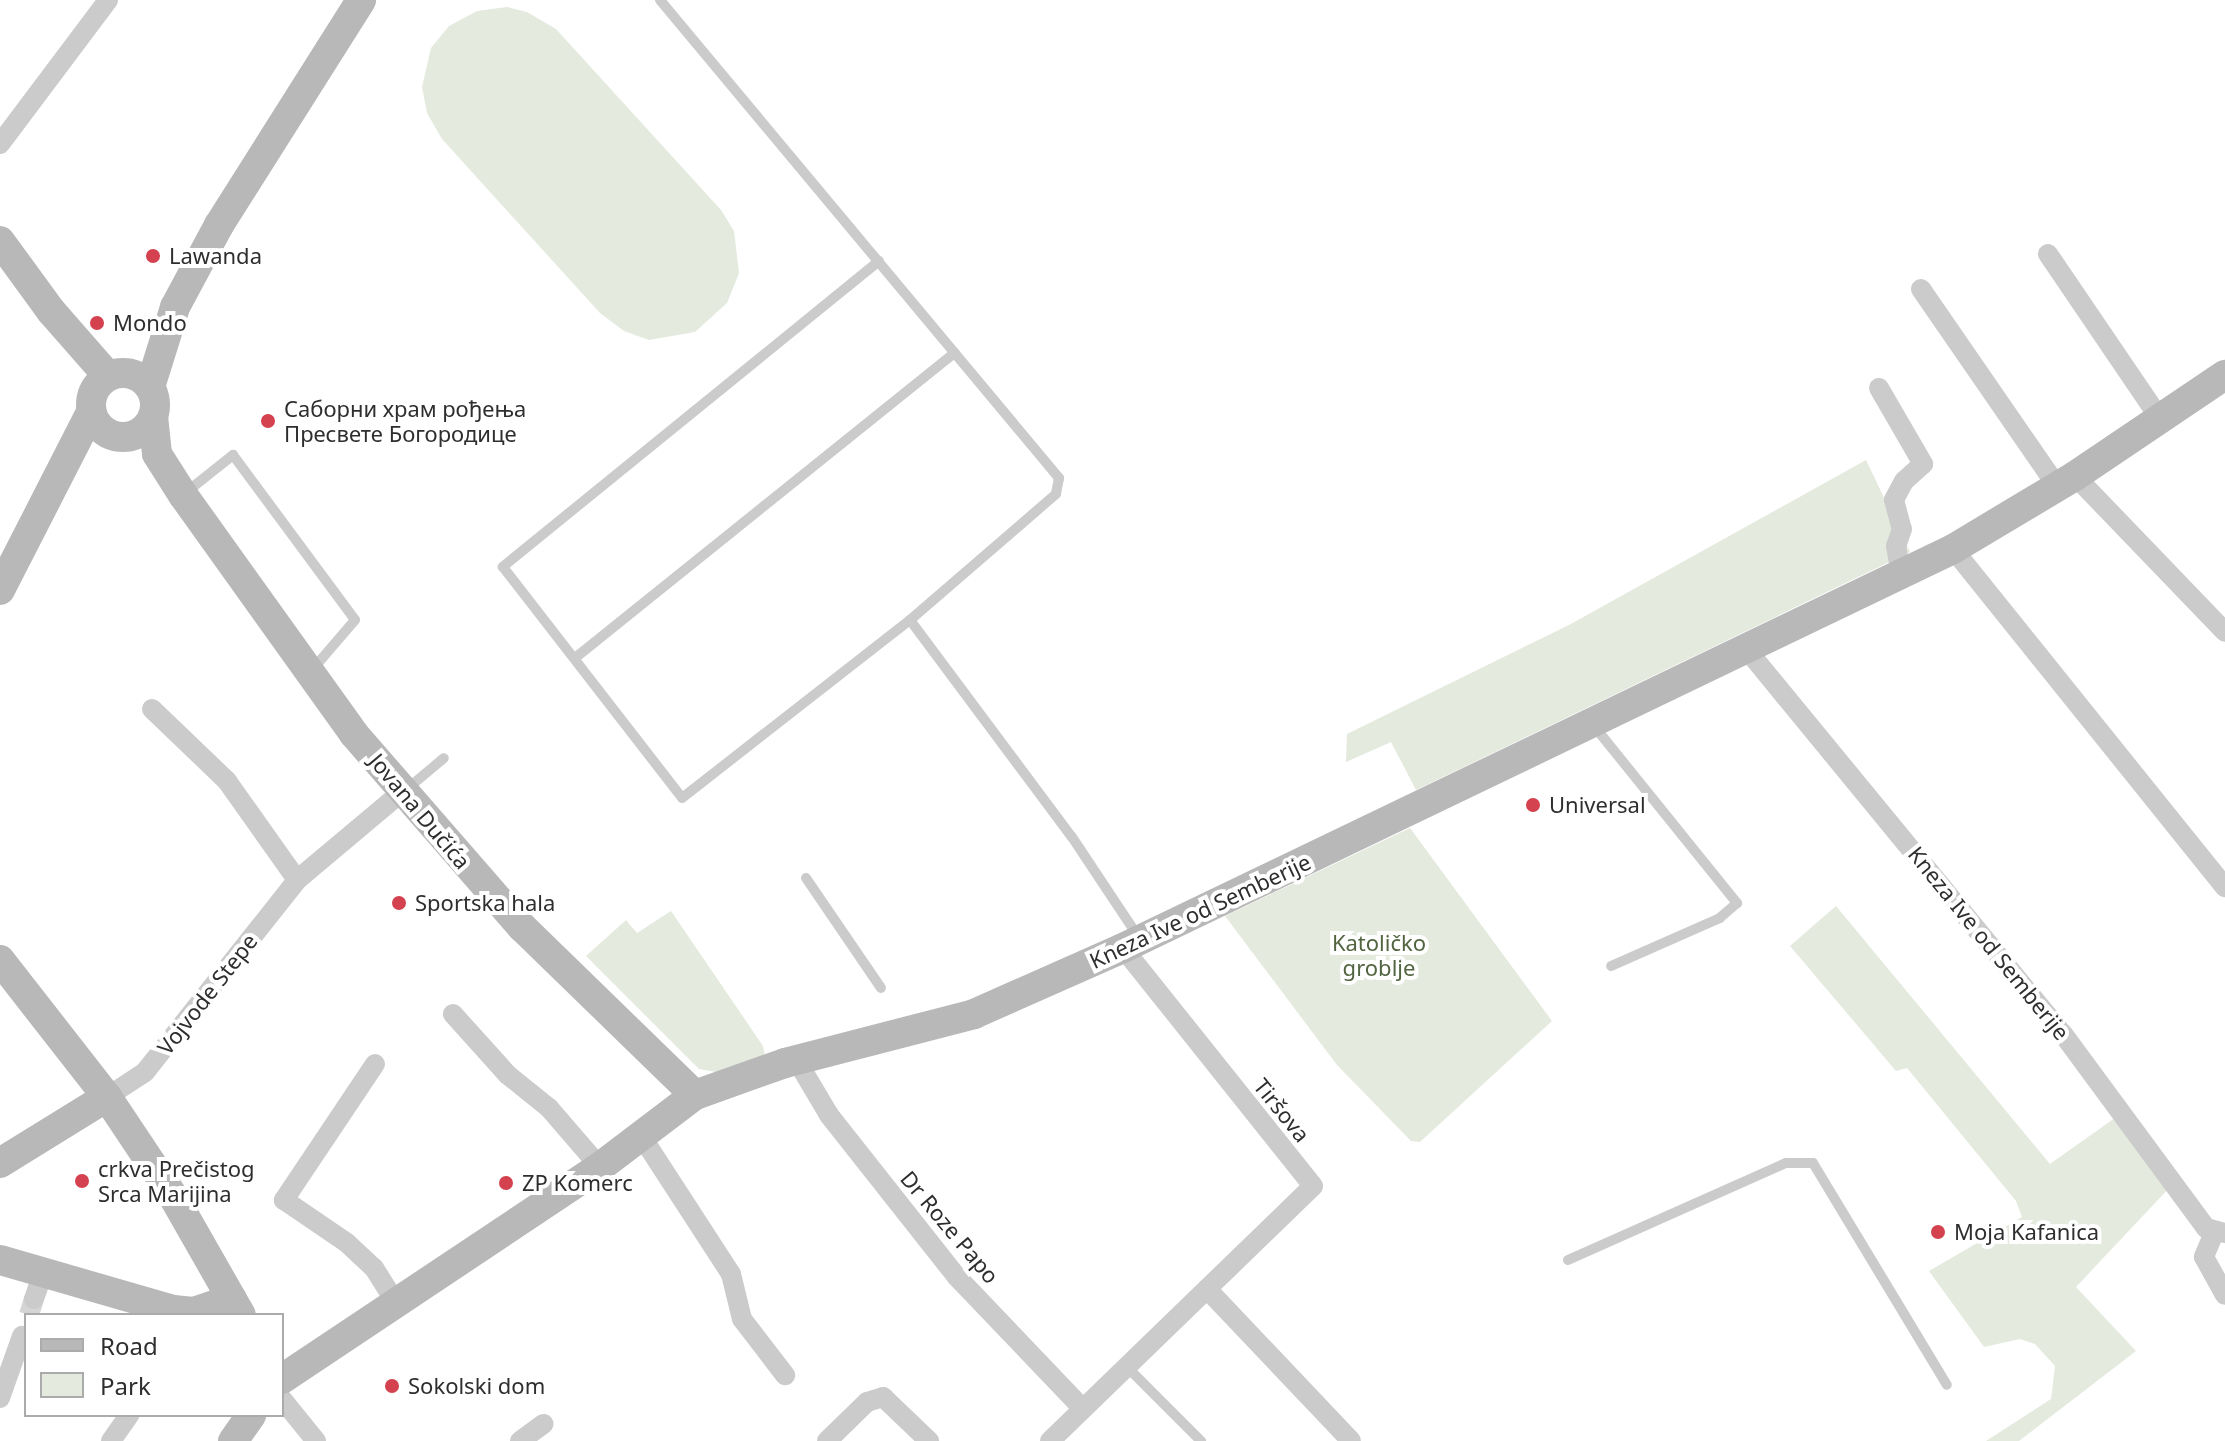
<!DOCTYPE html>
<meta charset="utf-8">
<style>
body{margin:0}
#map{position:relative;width:2225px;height:1441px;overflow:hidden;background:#fff;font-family:"Noto Sans",sans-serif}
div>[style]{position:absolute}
.green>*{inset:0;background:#e4eadd}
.street-tunnel>*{height:20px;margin-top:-10px;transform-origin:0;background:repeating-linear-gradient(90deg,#d5d5d5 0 20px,transparent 0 30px)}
.lane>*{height:10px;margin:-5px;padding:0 5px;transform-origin:5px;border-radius:5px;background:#cbcbcb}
.street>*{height:20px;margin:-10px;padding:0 10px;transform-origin:10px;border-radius:10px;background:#cbcbcb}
.secondary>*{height:30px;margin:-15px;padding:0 15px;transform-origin:15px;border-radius:15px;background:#b8b8b8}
.secondary>.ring{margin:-15px;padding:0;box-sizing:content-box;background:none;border:30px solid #b8b8b8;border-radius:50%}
.dots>*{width:22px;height:22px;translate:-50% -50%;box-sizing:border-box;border:4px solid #fff;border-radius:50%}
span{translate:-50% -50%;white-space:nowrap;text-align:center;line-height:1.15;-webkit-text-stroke:8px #fff;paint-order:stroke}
.poi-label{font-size:22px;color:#2e2e2e}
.left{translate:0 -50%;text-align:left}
.street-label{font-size:22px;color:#2e2e2e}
.park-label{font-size:22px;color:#526540}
.legend{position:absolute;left:24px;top:1313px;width:260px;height:104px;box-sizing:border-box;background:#fff;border:2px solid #ababab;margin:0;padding:10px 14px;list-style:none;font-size:24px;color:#2e2e2e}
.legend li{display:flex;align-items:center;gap:16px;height:40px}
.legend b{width:40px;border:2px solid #ababab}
</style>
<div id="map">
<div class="green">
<i style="clip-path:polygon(507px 7px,527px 12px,556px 29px,721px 210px,734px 231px,739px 273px,727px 303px,695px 332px,649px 340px,624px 331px,600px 313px,442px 139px,427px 113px,422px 87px,431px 48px,449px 26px,477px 11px)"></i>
<i style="clip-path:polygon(1866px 460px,1910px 552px,1416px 790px,1391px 742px,1346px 762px,1347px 734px,1569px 625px)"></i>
<i style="clip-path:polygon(1410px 828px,1552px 1021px,1420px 1142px,1411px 1141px,1337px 1065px,1225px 916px)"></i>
<i style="clip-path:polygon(1836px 906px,2050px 1164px,2119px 1115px,2171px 1186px,2076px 1287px,2136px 1351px,2019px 1441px,1986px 1441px,2051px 1399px,2055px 1366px,2035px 1344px,2020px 1339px,1984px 1347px,1929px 1271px,2022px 1217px,2016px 1201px,1907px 1068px,1896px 1071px,1790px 946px)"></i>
<i style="clip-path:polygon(671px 911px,763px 1046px,765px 1056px,716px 1072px,699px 1069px,586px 956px,626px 920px,637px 933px)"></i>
</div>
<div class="street-tunnel">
<i style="left:29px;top:1315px;width:17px;rotate:-73deg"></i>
</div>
<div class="lane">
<i style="left:660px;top:0;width:623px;rotate:50.15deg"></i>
<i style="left:1059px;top:478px;width:16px;rotate:101deg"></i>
<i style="left:1056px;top:494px;width:193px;rotate:139.2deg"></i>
<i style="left:910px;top:620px;width:271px;rotate:53.3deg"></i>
<i style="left:1072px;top:837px;width:121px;rotate:56.4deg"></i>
<i style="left:879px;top:261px;width:485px;rotate:140.9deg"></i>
<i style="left:503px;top:567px;width:292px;rotate:52.2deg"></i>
<i style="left:682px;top:798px;width:289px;rotate:-38deg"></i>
<i style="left:184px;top:494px;width:63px;rotate:-38.5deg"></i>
<i style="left:233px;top:455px;width:205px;rotate:53.5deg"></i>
<i style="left:355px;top:620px;width:65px;rotate:130.6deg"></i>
<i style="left:575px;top:658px;width:487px;rotate:-38.8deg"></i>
<i style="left:1594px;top:726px;width:228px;rotate:51.1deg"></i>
<i style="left:1737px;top:903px;width:23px;rotate:139deg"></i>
<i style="left:1720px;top:918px;width:119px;rotate:156.2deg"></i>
<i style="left:407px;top:789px;width:48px;rotate:-40deg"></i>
<i style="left:806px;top:878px;width:133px;rotate:55.7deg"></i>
<i style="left:1568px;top:1260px;width:239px;rotate:-24deg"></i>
<i style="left:1786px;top:1163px;width:27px"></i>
<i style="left:1813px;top:1163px;width:259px;rotate:58.9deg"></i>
<i style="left:1127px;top:1367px;width:105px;rotate:45deg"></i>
</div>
<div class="street">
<i style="left:0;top:144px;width:180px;rotate:-53.1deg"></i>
<i style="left:2048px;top:254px;width:199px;rotate:55.8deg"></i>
<i style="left:1921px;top:289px;width:239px;rotate:55.4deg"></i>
<i style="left:1879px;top:388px;width:88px;rotate:59.9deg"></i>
<i style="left:1923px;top:464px;width:25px;rotate:138deg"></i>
<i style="left:1904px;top:481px;width:21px;rotate:118deg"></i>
<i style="left:1894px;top:500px;width:30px;rotate:75deg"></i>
<i style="left:1902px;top:529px;width:18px;rotate:109deg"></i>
<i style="left:1896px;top:546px;width:29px;rotate:80deg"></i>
<i style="left:2075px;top:476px;width:216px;rotate:46.1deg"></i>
<i style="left:1953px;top:549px;width:434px;rotate:51.2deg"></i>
<i style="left:1748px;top:651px;width:496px;rotate:50.6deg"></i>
<i style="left:2063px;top:1034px;width:241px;rotate:53.6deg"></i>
<i style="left:2206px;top:1228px;width:20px;rotate:15deg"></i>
<i style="left:152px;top:709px;width:104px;rotate:43.8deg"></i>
<i style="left:227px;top:781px;width:121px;rotate:54.7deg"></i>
<i style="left:453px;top:1014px;width:82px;rotate:48deg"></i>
<i style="left:508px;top:1075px;width:53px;rotate:38.8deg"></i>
<i style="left:549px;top:1108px;width:78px;rotate:49.2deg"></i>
<i style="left:797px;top:1061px;width:63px;rotate:59.3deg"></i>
<i style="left:829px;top:1115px;width:206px;rotate:51.7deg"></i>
<i style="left:957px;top:1277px;width:182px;rotate:46.3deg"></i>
<i style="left:375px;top:1064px;width:164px;rotate:123.8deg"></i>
<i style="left:284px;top:1200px;width:76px;rotate:34.3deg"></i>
<i style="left:347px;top:1243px;width:37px;rotate:43deg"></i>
<i style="left:374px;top:1268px;width:38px;rotate:58deg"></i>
<i style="left:107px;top:1097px;width:45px;rotate:-33.3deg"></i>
<i style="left:145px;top:1072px;width:245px;rotate:-51.6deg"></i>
<i style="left:297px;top:880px;width:137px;rotate:-40deg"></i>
<i style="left:642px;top:1137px;width:163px;rotate:57deg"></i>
<i style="left:731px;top:1274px;width:46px;rotate:76.3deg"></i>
<i style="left:742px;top:1319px;width:71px;rotate:52.5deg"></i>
<i style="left:2214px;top:1233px;width:26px;rotate:113deg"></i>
<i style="left:2204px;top:1257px;width:43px;rotate:61.1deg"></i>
<i style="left:1207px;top:1289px;width:209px;rotate:46.5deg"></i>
<i style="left:34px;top:1299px;width:28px;rotate:-71deg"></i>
<i style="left:0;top:1398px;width:66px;rotate:-70.5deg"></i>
<i style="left:282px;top:1399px;width:54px;rotate:51deg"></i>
<i style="left:111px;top:1441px;width:32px;rotate:-55deg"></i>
<i style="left:520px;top:1441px;width:29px;rotate:-36deg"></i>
<i style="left:827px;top:1441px;width:56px;rotate:-44.3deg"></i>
<i style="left:867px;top:1402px;width:17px;rotate:-17deg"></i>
<i style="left:883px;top:1397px;width:64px;rotate:43.7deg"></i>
<i style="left:1050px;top:1441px;width:366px;rotate:-44.1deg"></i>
<i style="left:1313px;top:1186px;width:305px;rotate:-128.6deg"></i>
</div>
<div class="secondary">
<i style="left:0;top:241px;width:87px;rotate:53.9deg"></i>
<i style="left:51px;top:311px;width:86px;rotate:48.8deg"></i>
<i class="ring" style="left:91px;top:373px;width:34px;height:34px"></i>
<i style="left:150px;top:387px;width:84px;rotate:-72.6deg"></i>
<i style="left:175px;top:307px;width:93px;rotate:-61.8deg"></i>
<i style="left:219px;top:225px;width:266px;rotate:-57.7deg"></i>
<i style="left:153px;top:416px;width:38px;rotate:84deg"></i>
<i style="left:157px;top:454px;width:49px;rotate:57.6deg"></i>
<i style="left:183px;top:495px;width:294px;rotate:54.4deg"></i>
<i style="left:354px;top:734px;width:256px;rotate:49deg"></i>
<i style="left:522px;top:927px;width:241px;rotate:44.2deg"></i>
<i style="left:0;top:590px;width:200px;rotate:-62.9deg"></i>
<i style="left:0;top:960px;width:174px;rotate:52deg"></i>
<i style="left:107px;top:1097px;width:119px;rotate:56.3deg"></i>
<i style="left:173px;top:1196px;width:137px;rotate:60.3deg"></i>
<i style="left:0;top:1163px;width:126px;rotate:-31.7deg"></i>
<i style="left:0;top:1260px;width:180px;rotate:16.1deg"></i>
<i style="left:173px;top:1310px;width:21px;rotate:5deg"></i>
<i style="left:194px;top:1312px;width:40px;rotate:-18.9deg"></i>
<i style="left:282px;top:1379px;width:382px;rotate:-33.7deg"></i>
<i style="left:600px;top:1167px;width:119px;rotate:-37.2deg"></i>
<i style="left:695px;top:1095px;width:96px;rotate:-19.6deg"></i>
<i style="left:785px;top:1063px;width:195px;rotate:-14.5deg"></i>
<i style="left:974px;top:1014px;width:163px;rotate:-23.9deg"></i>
<i style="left:1123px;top:948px;width:921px;rotate:-25.67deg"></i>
<i style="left:1953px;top:549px;width:142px;rotate:-30.9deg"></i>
<i style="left:2075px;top:476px;width:181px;rotate:-34deg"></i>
<i style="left:233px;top:1441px;width:32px;rotate:-55deg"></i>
</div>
<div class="dots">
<i style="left:153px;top:256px;background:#d3424e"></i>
<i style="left:97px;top:323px;background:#d3424e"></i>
<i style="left:268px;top:421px;background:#d3424e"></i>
<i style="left:1533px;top:805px;background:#d3424e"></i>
<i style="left:399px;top:903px;background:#d3424e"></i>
<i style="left:82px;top:1181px;background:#d3424e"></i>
<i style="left:506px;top:1183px;background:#d3424e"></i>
<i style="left:1938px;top:1232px;background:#d3424e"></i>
<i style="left:392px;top:1386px;background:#d3424e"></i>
</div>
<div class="poi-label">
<span class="left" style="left:169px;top:256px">Lawanda</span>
<span class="left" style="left:113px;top:323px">Mondo</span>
<span class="left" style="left:284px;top:421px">Саборни храм рођења<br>Пресвете Богородице</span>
<span class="left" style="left:1549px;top:805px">Universal</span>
<span class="left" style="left:415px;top:903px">Sportska hala</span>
<span class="left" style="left:98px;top:1181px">crkva Prečistog<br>Srca Marijina</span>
<span class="left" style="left:522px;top:1183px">ZP Komerc</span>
<span class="left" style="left:1954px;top:1232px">Moja Kafanica</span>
<span class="left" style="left:408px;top:1386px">Sokolski dom</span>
</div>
<div class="street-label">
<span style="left:420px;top:811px;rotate:50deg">Jovana Dučića</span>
<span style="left:1200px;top:911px;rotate:-25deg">Kneza Ive od Semberije</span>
<span style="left:1989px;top:943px;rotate:51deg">Kneza Ive od Semberije</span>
<span style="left:207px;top:994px;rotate:-52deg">Vojvode Stepe</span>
<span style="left:1282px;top:1110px;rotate:51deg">Tiršova</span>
<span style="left:950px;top:1227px;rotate:50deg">Dr Roze Papo</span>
</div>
<div class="park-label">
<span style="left:1379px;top:955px">Katoličko<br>groblje</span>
</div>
<ul class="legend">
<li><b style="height:10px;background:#b8b8b8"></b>Road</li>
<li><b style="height:22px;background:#e4eadd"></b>Park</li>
</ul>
</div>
